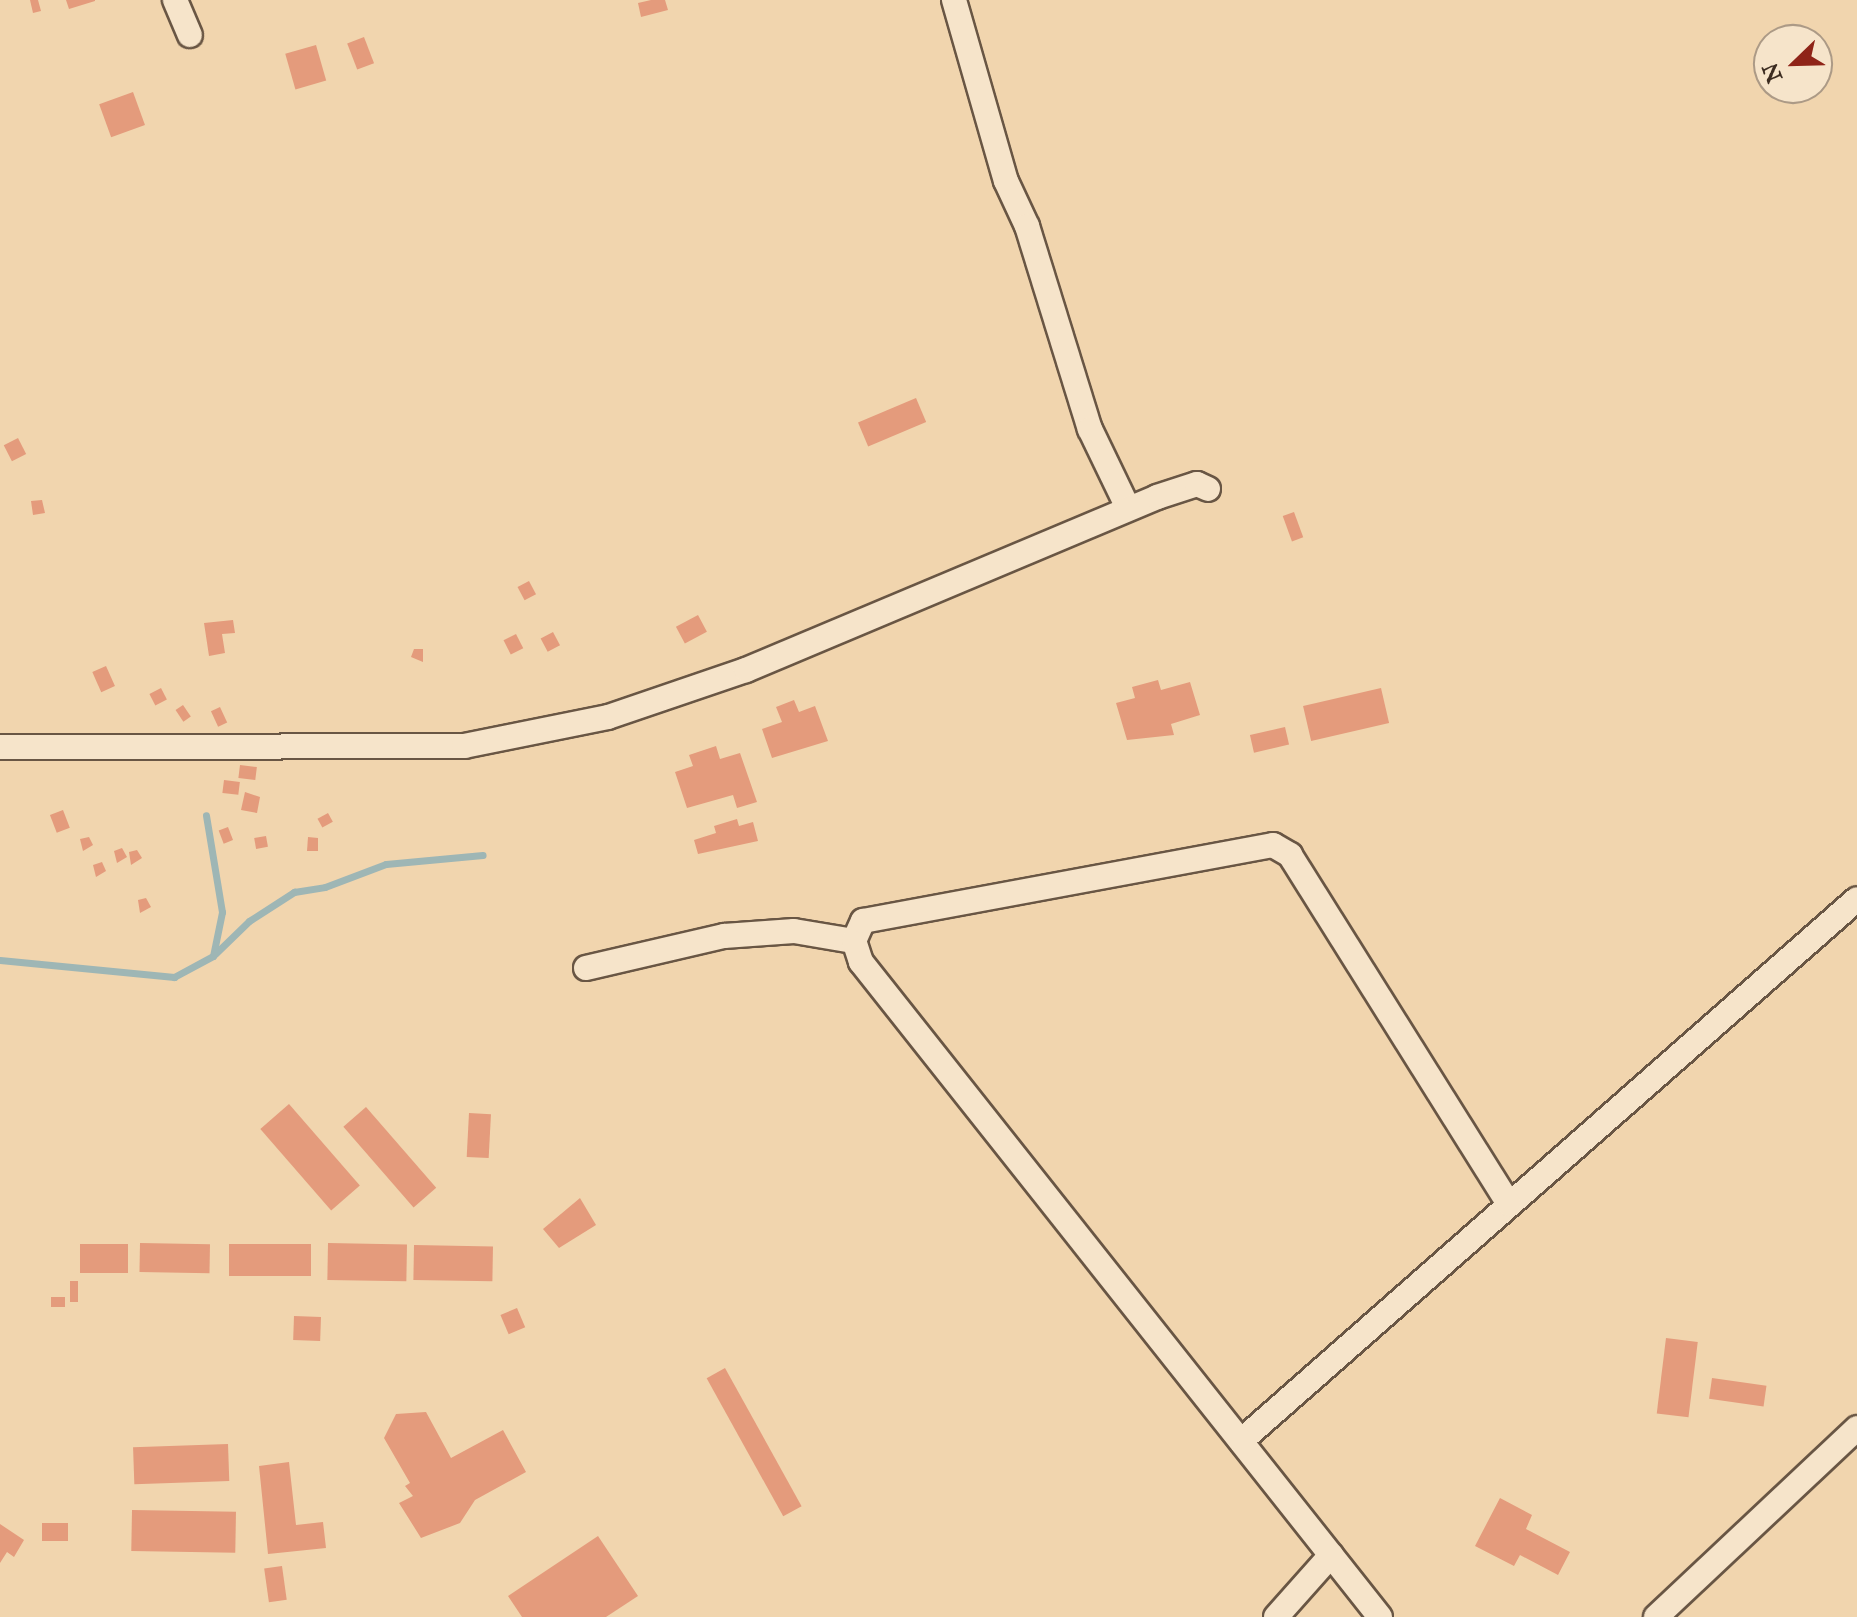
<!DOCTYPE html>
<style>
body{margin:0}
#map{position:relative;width:1857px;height:1617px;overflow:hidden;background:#f1d5ae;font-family:"IM FELL Great Primer",serif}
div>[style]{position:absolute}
.stream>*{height:7px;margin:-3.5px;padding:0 3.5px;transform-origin:3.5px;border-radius:3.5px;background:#9eb6b5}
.building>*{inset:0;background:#e49b7c;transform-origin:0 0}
.roads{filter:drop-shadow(2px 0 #695644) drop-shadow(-2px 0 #695644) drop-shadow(0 2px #695644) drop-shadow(0 -2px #695644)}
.minor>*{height:24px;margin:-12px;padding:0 12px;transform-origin:12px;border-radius:12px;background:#f6e4ca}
span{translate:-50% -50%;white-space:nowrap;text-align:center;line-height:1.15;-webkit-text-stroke:8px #f6e4ca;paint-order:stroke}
.north{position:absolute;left:1753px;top:24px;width:80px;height:80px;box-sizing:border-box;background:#f6e4ca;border:2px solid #ac9a86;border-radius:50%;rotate:247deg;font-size:22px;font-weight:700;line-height:32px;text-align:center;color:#3c2c21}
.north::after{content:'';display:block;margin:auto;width:28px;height:36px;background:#8f2418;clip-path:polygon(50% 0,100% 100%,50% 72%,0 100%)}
</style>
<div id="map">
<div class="stream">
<i style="left:215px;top:954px;width:47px;rotate:-44.1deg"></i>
<i style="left:249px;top:921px;width:54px;rotate:-32.8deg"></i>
<i style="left:294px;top:892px;width:31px;rotate:-9deg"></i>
<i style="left:325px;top:887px;width:65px;rotate:-20.7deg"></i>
<i style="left:386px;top:864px;width:97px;rotate:-5.3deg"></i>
<i style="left:0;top:960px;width:175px;rotate:5.6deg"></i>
<i style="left:174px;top:977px;width:44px;rotate:-28.3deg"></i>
<i style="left:213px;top:956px;width:45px;rotate:-78.4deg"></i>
<i style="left:222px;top:912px;width:98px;rotate:-99.4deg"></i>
</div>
<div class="building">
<i style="clip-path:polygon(30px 0,38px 0,41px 11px,33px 13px)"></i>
<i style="clip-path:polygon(66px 0,95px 0,95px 1px,69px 9px)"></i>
<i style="clip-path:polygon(651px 0,665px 0,668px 10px,641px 17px,638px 3px)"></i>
<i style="left:364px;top:37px;width:28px;height:18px;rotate:69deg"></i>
<i style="left:316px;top:45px;width:37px;height:32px;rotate:74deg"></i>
<i style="left:133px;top:92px;width:35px;height:36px;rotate:70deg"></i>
<i style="left:916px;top:398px;width:26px;height:63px;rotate:67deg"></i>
<i style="left:18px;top:438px;width:18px;height:16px;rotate:63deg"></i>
<i style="clip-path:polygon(42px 500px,45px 513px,33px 515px,31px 501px)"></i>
<i style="left:1294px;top:512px;width:27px;height:12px;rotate:70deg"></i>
<i style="left:529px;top:581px;width:15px;height:13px;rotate:62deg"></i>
<i style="left:698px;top:615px;width:19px;height:25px;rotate:62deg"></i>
<i style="clip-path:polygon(233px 620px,235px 633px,222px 634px,225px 653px,209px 656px,204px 623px)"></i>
<i style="left:553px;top:632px;width:15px;height:14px;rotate:62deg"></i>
<i style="left:516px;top:634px;width:16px;height:14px;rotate:63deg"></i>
<i style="clip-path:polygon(414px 649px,423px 649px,423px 662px,411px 657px)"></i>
<i style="left:106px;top:666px;width:22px;height:15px;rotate:66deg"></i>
<i style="clip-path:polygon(1158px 680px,1161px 690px,1190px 682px,1200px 715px,1171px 724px,1174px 735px,1127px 740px,1116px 703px,1135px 698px,1132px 687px)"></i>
<i style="left:161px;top:688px;width:13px;height:13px;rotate:63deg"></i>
<i style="left:1381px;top:688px;width:36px;height:80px;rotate:77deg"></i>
<i style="clip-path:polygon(794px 700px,799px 712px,815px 706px,828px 741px,772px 758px,762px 729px,782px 722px,776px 707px)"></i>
<i style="left:183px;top:705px;width:14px;height:9px;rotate:56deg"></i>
<i style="left:220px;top:707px;width:17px;height:10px;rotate:65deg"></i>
<i style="left:1285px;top:727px;width:18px;height:36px;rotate:77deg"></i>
<i style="clip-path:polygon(716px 746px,720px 759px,740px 753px,757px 802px,737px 808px,733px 795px,687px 808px,675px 772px,693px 766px,689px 755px)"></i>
<i style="left:240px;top:765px;width:17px;height:13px;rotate:7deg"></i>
<i style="left:224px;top:780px;width:16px;height:13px;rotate:7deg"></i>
<i style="clip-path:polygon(245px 792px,260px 797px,257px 813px,241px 810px)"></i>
<i style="left:63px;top:810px;width:19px;height:14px;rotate:69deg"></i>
<i style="left:328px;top:813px;width:10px;height:12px;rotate:61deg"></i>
<i style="clip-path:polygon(737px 819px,739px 826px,753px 822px,758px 841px,698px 854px,694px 840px,716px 833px,714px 826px)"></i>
<i style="left:228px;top:827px;width:14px;height:10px;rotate:69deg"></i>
<i style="left:266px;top:836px;width:11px;height:12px;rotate:80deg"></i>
<i style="clip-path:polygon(89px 837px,93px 845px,83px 851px,80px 839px)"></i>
<i style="clip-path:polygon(308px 837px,318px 838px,318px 851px,307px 851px)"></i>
<i style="clip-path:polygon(122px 848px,127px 857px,117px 863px,114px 851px)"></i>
<i style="clip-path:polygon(137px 850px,142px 858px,131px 865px,129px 852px)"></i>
<i style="clip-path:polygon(102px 862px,106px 871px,96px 877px,93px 865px)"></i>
<i style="clip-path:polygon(146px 898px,151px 907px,140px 913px,138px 900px)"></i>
<i style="left:289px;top:1104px;width:108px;height:38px;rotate:49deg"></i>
<i style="left:366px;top:1107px;width:107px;height:30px;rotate:49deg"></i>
<i style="left:469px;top:1113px;width:22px;height:44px;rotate:3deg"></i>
<i style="clip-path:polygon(580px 1198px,596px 1225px,559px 1248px,543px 1229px)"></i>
<i style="left:140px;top:1243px;width:70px;height:29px;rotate:1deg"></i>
<i style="left:328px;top:1243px;width:79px;height:37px;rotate:1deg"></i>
<i style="left:128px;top:1244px;width:29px;height:48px;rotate:90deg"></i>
<i style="left:229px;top:1244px;width:82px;height:32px"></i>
<i style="left:414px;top:1245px;width:79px;height:35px;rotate:1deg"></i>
<i style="left:70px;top:1281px;width:8px;height:21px"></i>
<i style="left:51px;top:1297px;width:14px;height:10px"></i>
<i style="left:517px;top:1308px;width:21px;height:18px;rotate:67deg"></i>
<i style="left:294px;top:1316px;width:27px;height:24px;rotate:2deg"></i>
<i style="left:1666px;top:1338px;width:32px;height:76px;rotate:7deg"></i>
<i style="left:725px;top:1368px;width:158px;height:21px;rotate:61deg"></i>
<i style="left:1712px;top:1378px;width:55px;height:21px;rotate:8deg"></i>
<i style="clip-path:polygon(426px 1412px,451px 1458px,503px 1430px,526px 1472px,475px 1500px,460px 1523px,421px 1538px,399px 1503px,413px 1496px,405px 1486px,410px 1483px,384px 1438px,396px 1414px)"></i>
<i style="left:228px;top:1444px;width:37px;height:95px;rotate:88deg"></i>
<i style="clip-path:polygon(289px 1462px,296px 1525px,323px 1522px,326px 1548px,268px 1554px,259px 1466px)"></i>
<i style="clip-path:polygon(1500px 1498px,1532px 1515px,1526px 1529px,1570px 1552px,1558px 1575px,1520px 1555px,1514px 1566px,1475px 1546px)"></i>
<i style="left:132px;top:1510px;width:104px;height:41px;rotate:1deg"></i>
<i style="left:68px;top:1523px;width:18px;height:26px;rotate:90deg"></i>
<i style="clip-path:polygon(0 1524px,24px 1540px,14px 1557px,7px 1552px,0 1563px)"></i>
<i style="clip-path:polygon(598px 1536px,638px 1596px,606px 1617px,522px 1617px,508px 1596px)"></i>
<i style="left:282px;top:1566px;width:34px;height:18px;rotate:82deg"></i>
</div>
<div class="roads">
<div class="minor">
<i style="left:175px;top:0;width:38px;rotate:67deg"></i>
<i style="left:954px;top:0;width:188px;rotate:74deg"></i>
<i style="left:1006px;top:181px;width:50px;rotate:65deg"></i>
<i style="left:1027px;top:226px;width:213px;rotate:72.8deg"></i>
<i style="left:1090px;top:429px;width:88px;rotate:64.3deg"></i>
<i style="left:0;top:747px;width:464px;rotate:-0.1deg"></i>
<i style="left:464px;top:746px;width:147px;rotate:-11.4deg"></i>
<i style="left:608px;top:717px;width:146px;rotate:-18.8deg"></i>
<i style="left:746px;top:670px;width:446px;rotate:-22.8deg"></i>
<i style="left:1157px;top:497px;width:42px;rotate:-18deg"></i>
<i style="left:1197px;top:484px;width:12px;rotate:24deg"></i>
<i style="left:586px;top:968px;width:142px;rotate:-13.1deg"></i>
<i style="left:724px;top:936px;width:70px;rotate:-4.1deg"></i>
<i style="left:794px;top:931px;width:61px;rotate:9.5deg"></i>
<i style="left:1241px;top:1441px;width:820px;rotate:-41.34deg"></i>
<i style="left:1276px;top:1617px;width:83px;rotate:-48.4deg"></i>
<i style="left:1380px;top:1617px;width:836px;rotate:-128.39deg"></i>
<i style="left:861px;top:962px;width:22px;rotate:-108deg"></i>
<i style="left:854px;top:941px;width:22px;rotate:-66deg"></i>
<i style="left:863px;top:921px;width:417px;rotate:-10.5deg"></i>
<i style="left:1273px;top:845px;width:20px;rotate:30deg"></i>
<i style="left:1290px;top:855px;width:412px;rotate:57.9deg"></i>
<i style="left:1656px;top:1617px;width:276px;rotate:-43.2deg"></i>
</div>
</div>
<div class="north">N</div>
</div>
